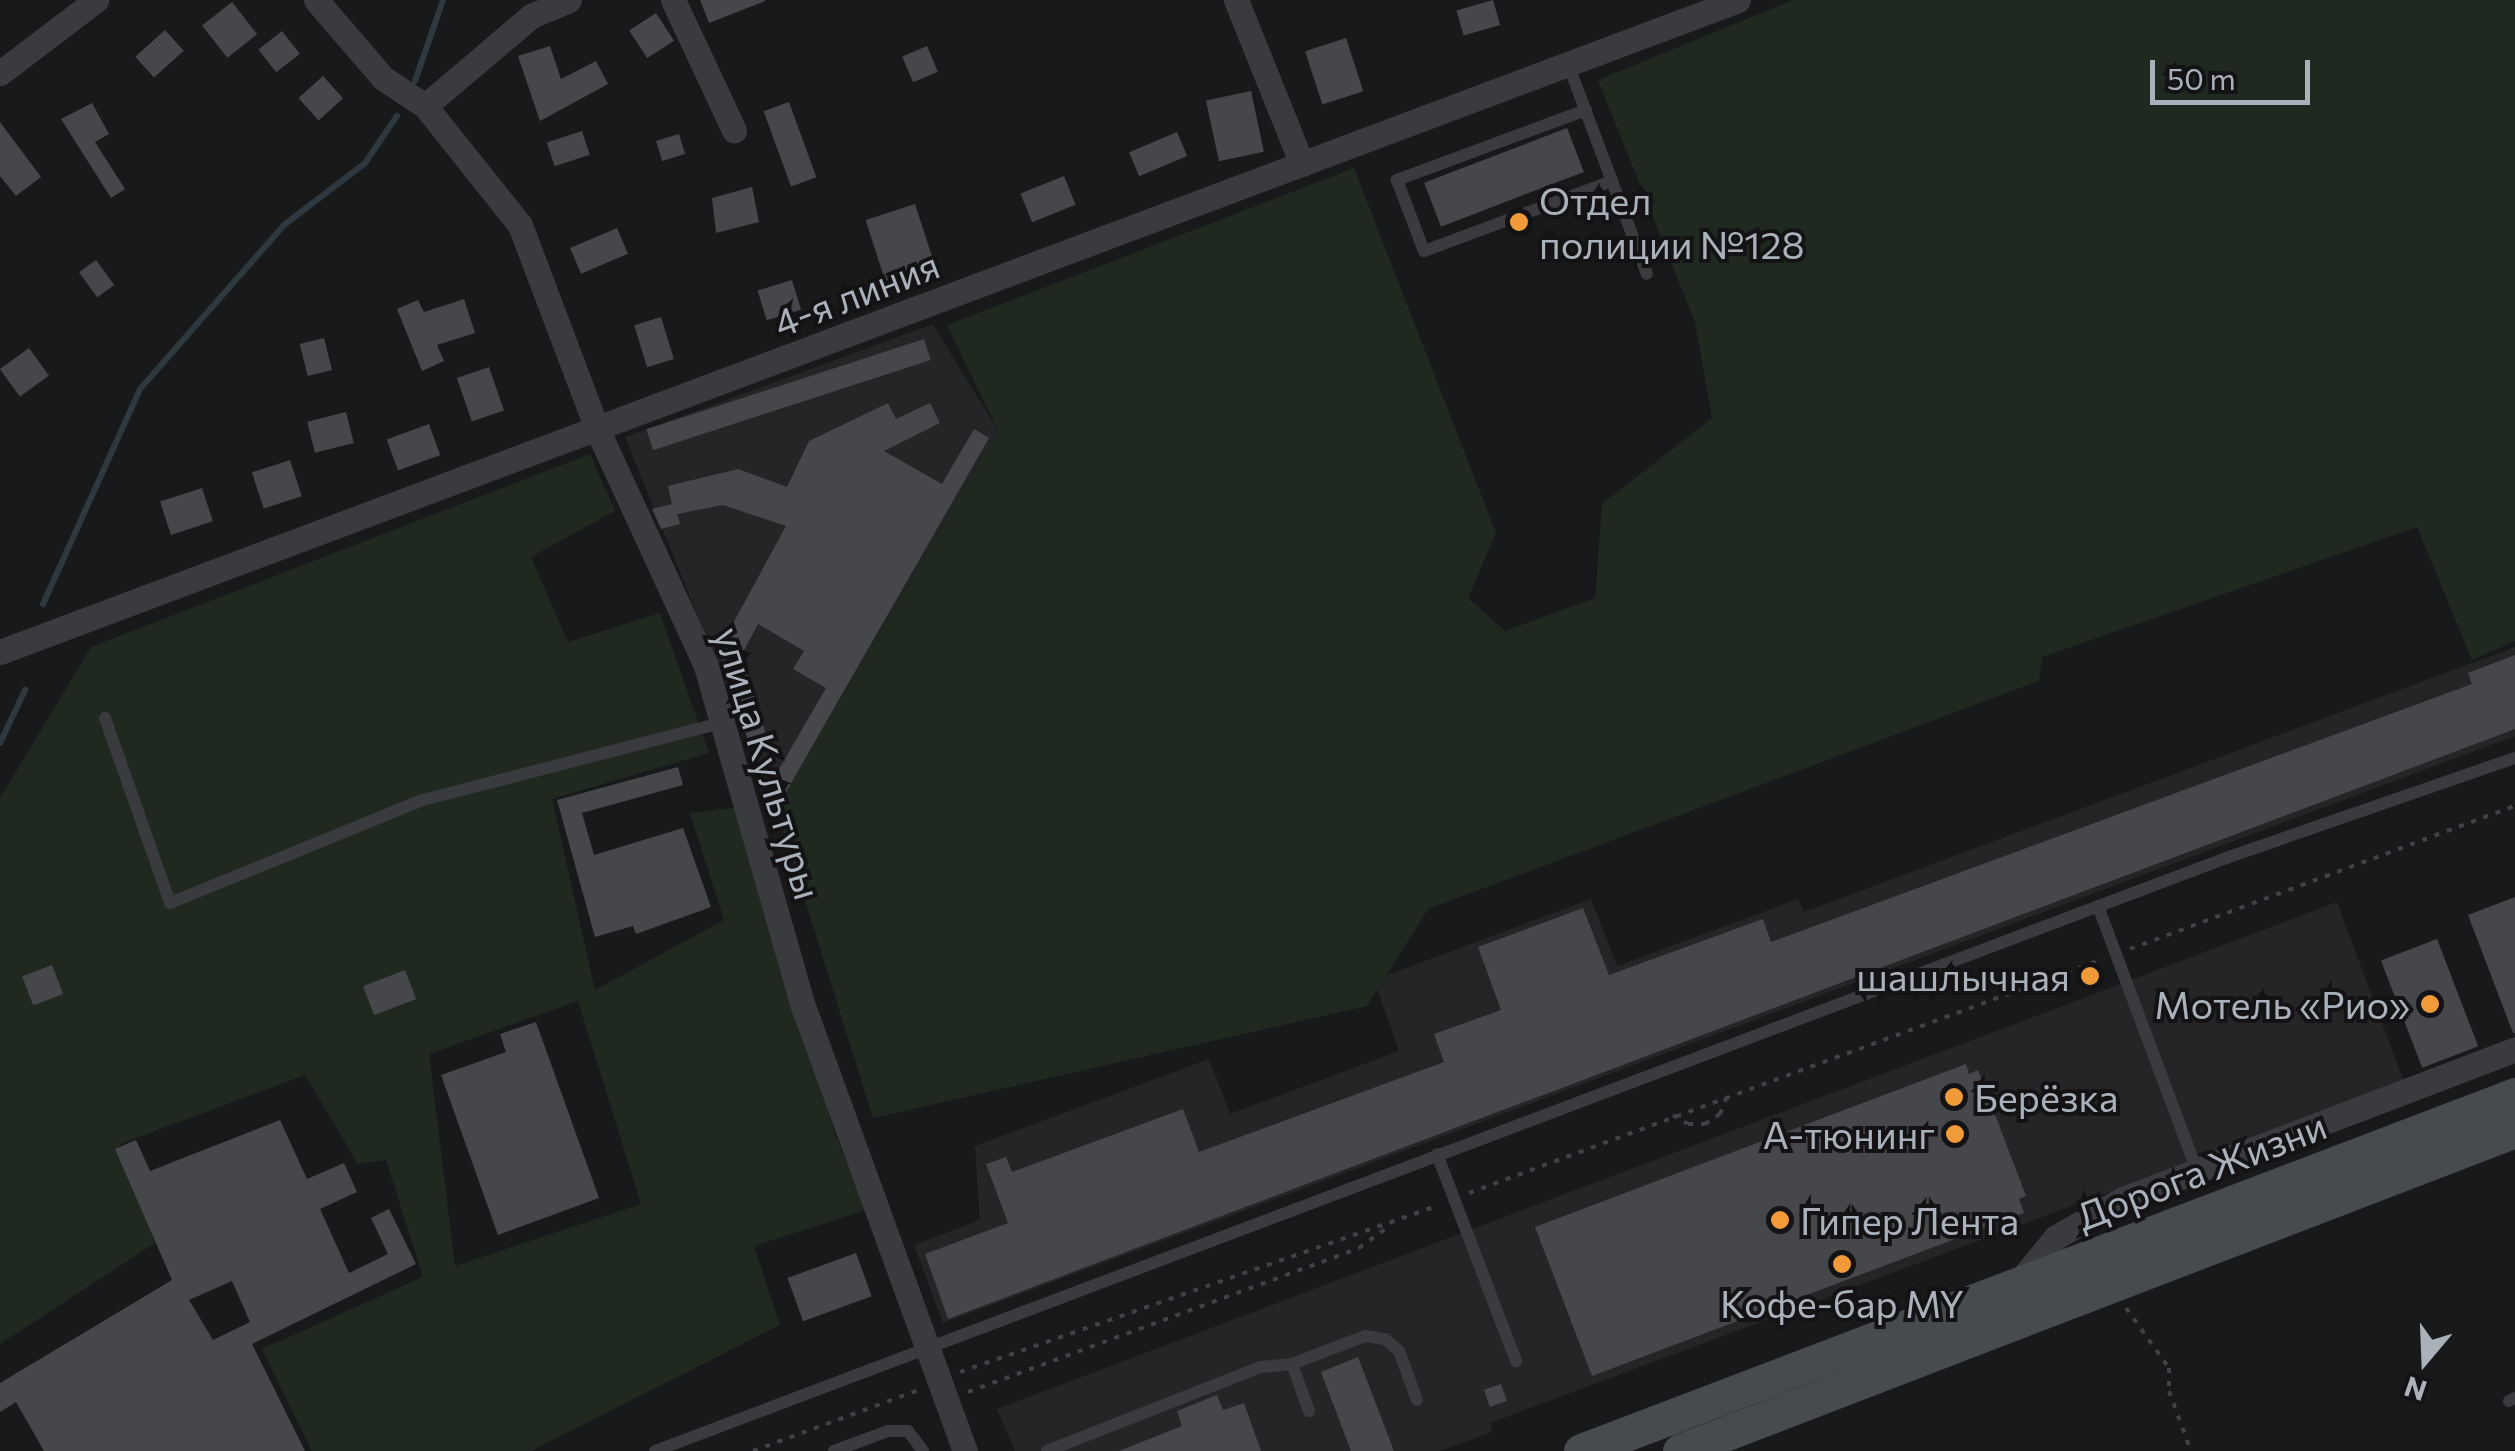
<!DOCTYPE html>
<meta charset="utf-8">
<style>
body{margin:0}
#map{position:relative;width:2515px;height:1451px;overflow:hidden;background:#18191a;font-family:Commissioner,sans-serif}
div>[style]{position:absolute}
.built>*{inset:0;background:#242527}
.green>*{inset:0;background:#202920}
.stream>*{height:6px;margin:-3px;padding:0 3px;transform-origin:3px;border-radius:3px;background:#2e393f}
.building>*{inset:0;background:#45474a;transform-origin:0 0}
.path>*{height:4px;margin-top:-2px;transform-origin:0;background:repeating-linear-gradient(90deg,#3f4246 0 5px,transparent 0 13px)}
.lane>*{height:12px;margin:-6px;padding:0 6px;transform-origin:6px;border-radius:6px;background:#393b3f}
.street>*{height:25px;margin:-12.5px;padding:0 12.5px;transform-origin:12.5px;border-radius:12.5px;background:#393b3f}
.secondary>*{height:35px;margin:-17.5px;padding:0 17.5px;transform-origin:17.5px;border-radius:17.5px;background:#474a4f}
.dots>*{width:28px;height:28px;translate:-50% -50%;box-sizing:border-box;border:5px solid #131315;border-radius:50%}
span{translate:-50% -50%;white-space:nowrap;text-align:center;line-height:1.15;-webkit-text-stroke:8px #131315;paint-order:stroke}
.poi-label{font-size:38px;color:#abb1ba}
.left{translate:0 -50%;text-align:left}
.right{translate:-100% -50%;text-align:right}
.street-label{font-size:38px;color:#abb1ba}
.north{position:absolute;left:2375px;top:1311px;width:100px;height:100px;-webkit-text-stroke:8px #131315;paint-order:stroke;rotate:199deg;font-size:28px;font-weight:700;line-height:40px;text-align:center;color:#abb1ba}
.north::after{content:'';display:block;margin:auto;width:35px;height:45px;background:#abb1ba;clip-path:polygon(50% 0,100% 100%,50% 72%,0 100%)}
.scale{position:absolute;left:2150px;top:60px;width:160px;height:45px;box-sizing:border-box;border:5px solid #abb1ba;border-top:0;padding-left:12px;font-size:30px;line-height:35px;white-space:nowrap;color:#abb1ba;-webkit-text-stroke:8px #131315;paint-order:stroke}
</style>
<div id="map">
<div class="built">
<i style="clip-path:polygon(933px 324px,998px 431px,776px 808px,625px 437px)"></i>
<i style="clip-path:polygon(2515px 647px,2515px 736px,943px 1323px,914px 1245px,980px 1220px,975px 1146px,1209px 1059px,1230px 1114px,1399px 1051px,1374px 980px,1591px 899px,1617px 966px,1798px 899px,1804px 912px)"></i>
<i style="clip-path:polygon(2337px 902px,2404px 1082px,1490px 1423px,1492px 1432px,1440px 1451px,1015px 1451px,997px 1409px)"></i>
</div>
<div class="green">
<i style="clip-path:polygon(1793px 0,2515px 0,2515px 641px,2472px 660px,2417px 527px,2042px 657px,2039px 681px,1428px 909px,1367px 1006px,873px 1118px,776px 808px,998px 431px,947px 325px,1354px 168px,1496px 533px,1468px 598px,1505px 631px,1595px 598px,1602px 504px,1712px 418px,1695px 322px,1598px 80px)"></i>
<i style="clip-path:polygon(evenodd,590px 454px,615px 511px,531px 557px,568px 642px,660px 613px,709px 753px,552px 799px,595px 990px,724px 920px,690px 813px,734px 808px,835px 1134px,866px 1210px,754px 1246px,780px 1325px,531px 1451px,312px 1451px,262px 1349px,423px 1277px,386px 1160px,358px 1164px,305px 1075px,120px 1144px,155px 1243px,0 1344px,0 798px,91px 647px,590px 454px,578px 1001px,641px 1204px,455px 1266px,429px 1054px,578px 1001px)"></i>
</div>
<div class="stream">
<i style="left:415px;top:81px;width:86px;rotate:-70.9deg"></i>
<i style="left:43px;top:604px;width:236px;rotate:-65.7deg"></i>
<i style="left:140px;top:389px;width:218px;rotate:-48.7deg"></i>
<i style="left:284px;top:225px;width:102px;rotate:-37.4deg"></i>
<i style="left:365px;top:163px;width:57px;rotate:-55.8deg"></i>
<i style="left:0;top:743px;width:59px;rotate:-64.7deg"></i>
</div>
<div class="building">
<i style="clip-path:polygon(700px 0,765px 0,765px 1px,709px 23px)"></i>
<i style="left:1493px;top:0;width:26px;height:38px;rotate:74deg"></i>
<i style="left:232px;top:2px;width:41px;height:38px;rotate:52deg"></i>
<i style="left:656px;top:13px;width:33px;height:32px;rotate:57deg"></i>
<i style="left:165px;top:30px;width:28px;height:40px;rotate:48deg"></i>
<i style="left:282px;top:31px;width:29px;height:30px;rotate:52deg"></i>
<i style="left:1346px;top:38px;width:56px;height:43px;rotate:72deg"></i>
<i style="clip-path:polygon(550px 46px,561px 79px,596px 61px,608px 84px,540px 121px,518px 56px)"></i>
<i style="left:927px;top:46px;width:28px;height:27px;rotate:67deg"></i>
<i style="left:323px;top:76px;width:30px;height:33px;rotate:48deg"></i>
<i style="left:1251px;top:91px;width:62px;height:46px;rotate:78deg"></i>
<i style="left:789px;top:102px;width:80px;height:27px;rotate:70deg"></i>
<i style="clip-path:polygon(92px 103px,109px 134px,95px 142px,125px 189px,111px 198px,61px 119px)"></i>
<i style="clip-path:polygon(0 122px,41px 177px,16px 196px,0 176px)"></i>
<i style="left:1567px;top:128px;width:47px;height:153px;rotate:69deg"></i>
<i style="left:582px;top:131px;width:25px;height:37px;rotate:72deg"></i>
<i style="left:1177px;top:132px;width:26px;height:52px;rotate:67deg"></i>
<i style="left:679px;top:134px;width:21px;height:24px;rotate:73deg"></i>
<i style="left:1064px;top:176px;width:31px;height:47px;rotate:68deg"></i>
<i style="clip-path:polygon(752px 187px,759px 222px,716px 233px,712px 198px)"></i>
<i style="left:915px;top:204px;width:64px;height:52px;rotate:72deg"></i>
<i style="left:617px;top:228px;width:28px;height:51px;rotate:67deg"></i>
<i style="left:96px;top:260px;width:31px;height:21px;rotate:54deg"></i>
<i style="left:792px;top:280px;width:31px;height:36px;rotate:73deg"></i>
<i style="clip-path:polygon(464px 299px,475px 333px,437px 345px,444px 361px,422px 371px,397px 309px,418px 300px,424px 312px)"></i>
<i style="left:661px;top:317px;width:44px;height:28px;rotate:73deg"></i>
<i style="left:324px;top:338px;width:33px;height:25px;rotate:76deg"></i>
<i style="left:924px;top:339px;width:22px;height:292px;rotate:72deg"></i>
<i style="left:29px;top:348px;width:34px;height:36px;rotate:54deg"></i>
<i style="left:489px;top:367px;width:46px;height:34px;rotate:71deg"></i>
<i style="clip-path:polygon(888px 403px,896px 419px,930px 403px,940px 423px,884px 451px,942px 484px,974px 429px,989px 438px,786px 792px,771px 783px,826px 688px,793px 669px,804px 651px,758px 624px,741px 656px,767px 738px,749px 744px,719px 649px,786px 526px,723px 505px,677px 514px,680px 524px,661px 529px,652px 509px,672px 504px,668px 486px,738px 469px,787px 487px,809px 441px)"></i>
<i style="left:346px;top:412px;width:32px;height:40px;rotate:76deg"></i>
<i style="left:429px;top:424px;width:33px;height:45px;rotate:70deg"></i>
<i style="left:290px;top:460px;width:38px;height:40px;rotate:72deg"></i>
<i style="left:202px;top:488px;width:35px;height:44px;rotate:72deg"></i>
<i style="clip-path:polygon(2515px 655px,2515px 729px,948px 1319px,925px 1254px,1008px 1223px,986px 1164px,1006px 1157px,1012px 1172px,1183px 1109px,1199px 1152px,1444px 1062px,1434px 1034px,1501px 1010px,1478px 947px,1583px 908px,1609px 975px,1763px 919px,1771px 942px,2472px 684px,2468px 673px)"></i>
<i style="clip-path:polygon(678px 767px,683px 785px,582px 813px,594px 855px,683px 828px,711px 907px,636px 934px,633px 926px,595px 937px,557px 800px)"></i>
<i style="clip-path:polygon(2515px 897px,2515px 1033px,2513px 1033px,2468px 915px)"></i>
<i style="left:2437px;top:939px;width:115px;height:60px;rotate:69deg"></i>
<i style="left:52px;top:965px;width:31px;height:32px;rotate:69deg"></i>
<i style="left:405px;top:970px;width:31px;height:45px;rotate:69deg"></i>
<i style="clip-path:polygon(536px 1022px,599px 1198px,498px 1235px,441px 1075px,506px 1052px,500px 1034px)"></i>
<i style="clip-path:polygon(1966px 1064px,1969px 1074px,1978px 1070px,2026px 1196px,2019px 1199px,2024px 1213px,1592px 1376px,1535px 1227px)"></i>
<i style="clip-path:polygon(evenodd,280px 1120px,307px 1179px,344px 1163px,357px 1192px,320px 1209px,349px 1273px,388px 1254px,371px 1218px,389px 1209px,416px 1264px,252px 1344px,305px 1451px,44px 1451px,16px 1402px,0 1412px,0 1383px,172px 1280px,115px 1149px,136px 1140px,150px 1171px,280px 1120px,232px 1281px,250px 1322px,213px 1340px,189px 1300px,232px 1281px)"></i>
<i style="left:856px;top:1253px;width:46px;height:73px;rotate:70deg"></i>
<i style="clip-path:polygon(1358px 1357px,1394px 1451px,1351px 1451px,1321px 1372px)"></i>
<i style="left:1501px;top:1384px;width:18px;height:18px;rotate:71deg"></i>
<i style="clip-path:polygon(1217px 1395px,1223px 1410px,1244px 1403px,1261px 1451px,1119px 1451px,1182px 1426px,1177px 1411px)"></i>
</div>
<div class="path">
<i style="left:2130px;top:949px;width:411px;rotate:-20.4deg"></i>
<i style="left:1673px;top:1115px;width:17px;rotate:31deg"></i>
<i style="left:1688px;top:1124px;width:17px"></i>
<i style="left:1705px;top:1124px;width:18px;rotate:-34deg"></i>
<i style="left:1720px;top:1114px;width:17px;rotate:-69deg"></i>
<i style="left:1469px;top:1193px;width:676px;rotate:-20.26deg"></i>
<i style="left:2126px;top:1308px;width:74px;rotate:54.4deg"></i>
<i style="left:2169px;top:1368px;width:23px;rotate:90deg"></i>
<i style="left:2169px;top:1391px;width:64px;rotate:69.9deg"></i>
<i style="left:960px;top:1372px;width:505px;rotate:-19.19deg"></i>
<i style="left:968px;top:1392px;width:417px;rotate:-20.2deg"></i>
<i style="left:1359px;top:1248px;width:39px;rotate:-36deg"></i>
<i style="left:753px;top:1451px;width:177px;rotate:-20.2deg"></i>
</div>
<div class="lane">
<i style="left:1568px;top:64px;width:224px;rotate:69.4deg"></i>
<i style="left:1586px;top:110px;width:202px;rotate:159.7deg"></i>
<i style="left:1397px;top:180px;width:76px;rotate:69.2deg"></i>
<i style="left:1424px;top:251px;width:201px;rotate:-20.4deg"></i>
<i style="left:105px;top:718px;width:196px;rotate:70.6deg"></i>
<i style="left:170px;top:903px;width:273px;rotate:-22.2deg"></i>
<i style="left:423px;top:800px;width:312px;rotate:-14.5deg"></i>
<i style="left:2098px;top:906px;width:283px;rotate:69.5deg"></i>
<i style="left:1437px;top:1154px;width:222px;rotate:69.1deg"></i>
<i style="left:1292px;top:1364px;width:50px;rotate:70.1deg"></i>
<i style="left:2509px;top:1401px;width:7px;rotate:-27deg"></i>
<i style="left:655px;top:1451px;width:1679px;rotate:-20.68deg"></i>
<i style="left:2226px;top:858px;width:306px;rotate:-19.1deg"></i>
<i style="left:834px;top:1451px;width:58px;rotate:-20.3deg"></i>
<i style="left:888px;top:1431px;width:20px"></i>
<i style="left:908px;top:1431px;width:25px;rotate:53deg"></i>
<i style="left:1047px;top:1451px;width:229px;rotate:-21.5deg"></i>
<i style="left:1260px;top:1367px;width:32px;rotate:-5deg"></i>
<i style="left:1292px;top:1364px;width:78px;rotate:-21deg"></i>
<i style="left:1365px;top:1336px;width:20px;rotate:9deg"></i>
<i style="left:1385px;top:1339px;width:18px;rotate:41deg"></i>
<i style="left:1399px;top:1351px;width:52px;rotate:69.8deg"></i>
</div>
<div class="street">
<i style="left:316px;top:0;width:103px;rotate:49.3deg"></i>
<i style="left:383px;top:78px;width:50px;rotate:33.7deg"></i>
<i style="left:425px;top:106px;width:152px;rotate:51.4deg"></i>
<i style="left:520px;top:225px;width:220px;rotate:69.3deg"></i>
<i style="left:598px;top:431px;width:259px;rotate:65.3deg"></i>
<i style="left:706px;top:666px;width:354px;rotate:74.1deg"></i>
<i style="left:803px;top:1006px;width:474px;rotate:70deg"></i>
<i style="left:673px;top:0;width:144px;rotate:64.9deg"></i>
<i style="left:1236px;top:0;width:177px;rotate:68.1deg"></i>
<i style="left:0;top:73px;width:121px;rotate:-37.2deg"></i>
<i style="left:425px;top:106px;width:139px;rotate:-40.3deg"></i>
<i style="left:531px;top:16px;width:41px;rotate:-22.8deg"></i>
<i style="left:0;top:652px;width:1856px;rotate:-20.56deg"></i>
<i style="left:2019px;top:1282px;width:58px;rotate:-50.6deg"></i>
<i style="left:2056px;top:1237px;width:77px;rotate:-29.6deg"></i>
<i style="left:2123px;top:1199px;width:420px;rotate:-20.9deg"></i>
</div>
<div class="secondary">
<i style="left:1581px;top:1451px;width:1000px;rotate:-20.86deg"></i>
<i style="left:1680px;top:1451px;width:895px;rotate:-21.03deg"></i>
</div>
<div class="dots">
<i style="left:1519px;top:222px;background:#f19a3a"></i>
<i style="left:2090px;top:976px;background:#f19a3a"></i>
<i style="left:2430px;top:1004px;background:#f19a3a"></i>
<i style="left:1954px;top:1097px;background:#f19a3a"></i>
<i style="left:1955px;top:1134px;background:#f19a3a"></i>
<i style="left:1780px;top:1220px;background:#f19a3a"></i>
<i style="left:1842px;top:1264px;background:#f19a3a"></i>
</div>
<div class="poi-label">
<span class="left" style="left:1539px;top:222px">Отдел<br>полиции №128</span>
<span class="right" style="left:2070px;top:976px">шашлычная</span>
<span class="right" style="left:2410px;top:1004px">Мотель «Рио»</span>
<span class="left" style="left:1974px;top:1097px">Берёзка</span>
<span class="right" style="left:1935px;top:1134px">А-тюнинг</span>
<span class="left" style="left:1800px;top:1220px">Гипер Лента</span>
<span style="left:1842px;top:1303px">Кофе-бар MY</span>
</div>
<div class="street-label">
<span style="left:856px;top:293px;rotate:-21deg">4-я линия</span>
<span style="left:769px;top:763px;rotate:73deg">улица Культуры</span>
<span style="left:2201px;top:1170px;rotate:-21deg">Дорога Жизни</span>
</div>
<div class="north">N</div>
<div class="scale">50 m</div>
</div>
